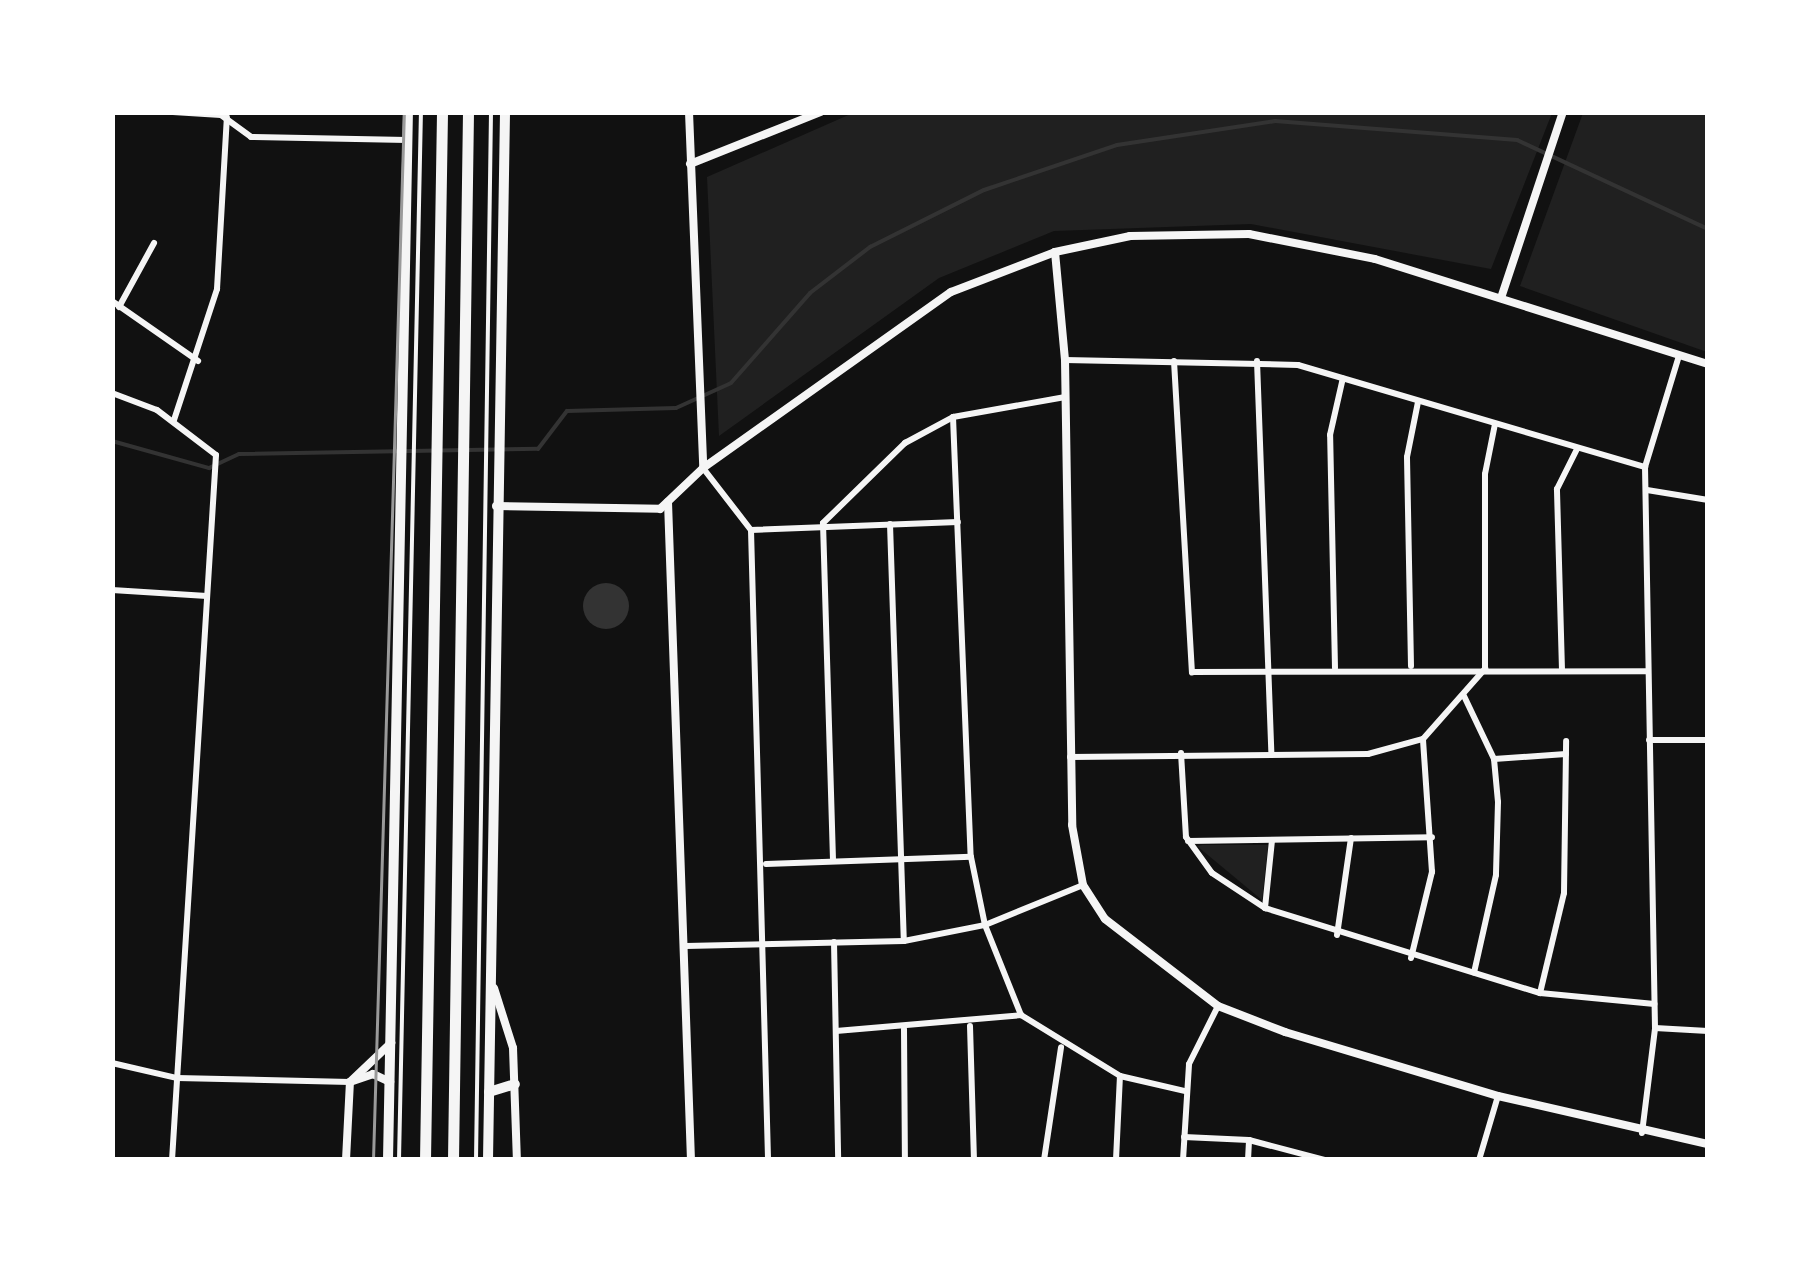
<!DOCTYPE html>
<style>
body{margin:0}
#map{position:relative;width:1820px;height:1272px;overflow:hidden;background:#111;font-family:Rubik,sans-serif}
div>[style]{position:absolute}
.green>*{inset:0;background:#202020}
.water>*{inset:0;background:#333}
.round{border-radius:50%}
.stream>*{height:4px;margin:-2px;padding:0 2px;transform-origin:2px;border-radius:2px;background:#333}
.service>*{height:4px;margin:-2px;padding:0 2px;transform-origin:2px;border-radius:2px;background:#f5f5f5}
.minor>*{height:6px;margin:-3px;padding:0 3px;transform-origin:3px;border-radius:3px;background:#f5f5f5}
.tertiary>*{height:8px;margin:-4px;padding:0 4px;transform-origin:4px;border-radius:4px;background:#f5f5f5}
.trunk>*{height:10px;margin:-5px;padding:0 5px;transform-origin:5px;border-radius:5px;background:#f5f5f5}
.motorway>*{height:11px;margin:-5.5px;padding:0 5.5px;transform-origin:5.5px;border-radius:5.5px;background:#f5f5f5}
.tram>*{height:2.5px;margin:-1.25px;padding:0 1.25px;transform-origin:1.25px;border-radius:1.25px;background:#9a9a9a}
span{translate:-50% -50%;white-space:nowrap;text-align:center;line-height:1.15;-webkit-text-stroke:9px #fff;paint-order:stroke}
.frame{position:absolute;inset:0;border:115px solid #fff;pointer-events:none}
</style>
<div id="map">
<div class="green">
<i style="clip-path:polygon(853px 113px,853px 112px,1552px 113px,1491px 269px,1251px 224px,1054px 231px,939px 278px,719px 436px,707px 177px)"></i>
<i style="clip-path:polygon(1583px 113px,1707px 113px,1707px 352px,1520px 286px)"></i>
<i style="clip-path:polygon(1268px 845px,1262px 900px,1197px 846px,1202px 845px)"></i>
</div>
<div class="water">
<i class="round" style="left:583px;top:583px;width:46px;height:46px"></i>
</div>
<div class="stream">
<i style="left:112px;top:441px;width:101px;rotate:15.6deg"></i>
<i style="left:209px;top:468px;width:33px;rotate:-25deg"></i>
<i style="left:239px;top:454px;width:299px;rotate:-1deg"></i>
<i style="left:538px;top:449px;width:48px;rotate:-52.7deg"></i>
<i style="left:567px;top:411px;width:109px;rotate:-1.6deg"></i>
<i style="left:676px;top:408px;width:60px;rotate:-24.4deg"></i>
<i style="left:731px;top:383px;width:120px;rotate:-48.7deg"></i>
<i style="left:810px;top:293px;width:76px;rotate:-37.5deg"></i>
<i style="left:870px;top:247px;width:127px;rotate:-26.6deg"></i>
<i style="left:984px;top:190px;width:140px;rotate:-18.7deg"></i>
<i style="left:1117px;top:145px;width:160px;rotate:-8.6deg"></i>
<i style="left:1275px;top:121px;width:243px;rotate:4.5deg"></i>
<i style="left:1517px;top:140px;width:211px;rotate:25deg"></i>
</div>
<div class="service">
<i style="left:399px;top:1160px;width:1048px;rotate:-88.8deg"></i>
<i style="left:476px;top:1160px;width:1048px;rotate:-89.18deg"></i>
</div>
<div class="minor">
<i style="left:173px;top:112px;width:48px;rotate:3.6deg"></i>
<i style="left:221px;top:115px;width:37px;rotate:36deg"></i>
<i style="left:251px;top:137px;width:156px;rotate:1.1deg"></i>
<i style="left:112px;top:301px;width:105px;rotate:34.9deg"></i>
<i style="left:119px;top:307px;width:73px;rotate:-61.3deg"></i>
<i style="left:1065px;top:360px;width:233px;rotate:1.2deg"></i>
<i style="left:1298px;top:365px;width:362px;rotate:16.4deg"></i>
<i style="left:1174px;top:361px;width:312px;rotate:86.7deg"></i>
<i style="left:1192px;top:672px;width:456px;rotate:-0.1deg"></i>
<i style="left:1257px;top:361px;width:391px;rotate:87.9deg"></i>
<i style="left:112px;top:393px;width:48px;rotate:20.7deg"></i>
<i style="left:157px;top:410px;width:74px;rotate:37.3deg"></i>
<i style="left:216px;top:455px;width:706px;rotate:93.57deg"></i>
<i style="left:953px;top:417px;width:440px;rotate:87.7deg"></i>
<i style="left:971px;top:857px;width:69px;rotate:78.4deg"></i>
<i style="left:985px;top:925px;width:97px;rotate:68.2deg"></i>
<i style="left:1021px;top:1015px;width:116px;rotate:31.6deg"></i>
<i style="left:1120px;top:1076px;width:67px;rotate:13deg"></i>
<i style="left:174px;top:420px;width:138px;rotate:-71.8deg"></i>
<i style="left:217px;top:289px;width:172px;rotate:-86.7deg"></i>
<i style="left:703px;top:468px;width:78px;rotate:52.3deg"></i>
<i style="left:751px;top:530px;width:630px;rotate:88.45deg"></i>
<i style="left:1647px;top:490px;width:62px;rotate:9.3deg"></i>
<i style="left:890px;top:524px;width:417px;rotate:88.1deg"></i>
<i style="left:751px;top:530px;width:207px;rotate:-2.2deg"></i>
<i style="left:112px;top:590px;width:95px;rotate:3.6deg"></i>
<i style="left:1411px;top:666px;width:209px;rotate:-91.1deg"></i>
<i style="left:1407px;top:457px;width:56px;rotate:-78.7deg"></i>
<i style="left:1335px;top:668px;width:233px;rotate:-91.2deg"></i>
<i style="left:1330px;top:435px;width:58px;rotate:-77.2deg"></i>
<i style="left:1562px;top:670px;width:181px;rotate:-91.6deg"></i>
<i style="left:1557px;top:489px;width:45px;rotate:-63.4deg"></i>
<i style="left:1464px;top:696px;width:70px;rotate:64.5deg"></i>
<i style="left:1494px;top:759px;width:43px;rotate:84.7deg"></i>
<i style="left:1498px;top:802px;width:73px;rotate:91.6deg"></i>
<i style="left:1496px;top:875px;width:100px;rotate:102.7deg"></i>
<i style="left:1649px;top:740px;width:59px"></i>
<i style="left:1181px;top:753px;width:84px;rotate:86.6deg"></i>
<i style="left:1186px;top:837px;width:44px;rotate:54.2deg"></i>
<i style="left:1212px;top:873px;width:64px;rotate:33.4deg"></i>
<i style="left:1265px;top:908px;width:288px;rotate:17.2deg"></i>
<i style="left:1540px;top:993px;width:115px;rotate:5.5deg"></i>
<i style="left:1070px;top:757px;width:298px;rotate:-0.6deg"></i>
<i style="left:1368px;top:754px;width:57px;rotate:-15.3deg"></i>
<i style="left:1423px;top:739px;width:94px;rotate:-48.5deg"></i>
<i style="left:1485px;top:669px;width:195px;rotate:-90deg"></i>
<i style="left:1485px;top:474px;width:51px;rotate:-78.7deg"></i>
<i style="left:1494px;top:759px;width:72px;rotate:-4deg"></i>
<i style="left:1188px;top:841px;width:244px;rotate:-0.9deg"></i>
<i style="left:833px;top:860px;width:337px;rotate:-91.7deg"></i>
<i style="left:823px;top:523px;width:115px;rotate:-44.3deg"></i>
<i style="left:905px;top:443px;width:55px;rotate:-28.4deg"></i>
<i style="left:953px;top:417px;width:114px;rotate:-10.1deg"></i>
<i style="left:766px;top:864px;width:205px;rotate:-2deg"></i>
<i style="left:1265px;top:908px;width:68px;rotate:-84.1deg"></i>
<i style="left:1337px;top:935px;width:98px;rotate:-81.8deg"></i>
<i style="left:834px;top:942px;width:218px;rotate:88.9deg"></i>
<i style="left:686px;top:946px;width:218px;rotate:-1.3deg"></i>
<i style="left:904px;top:941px;width:83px;rotate:-11.2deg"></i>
<i style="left:985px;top:925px;width:106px;rotate:-22.2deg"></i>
<i style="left:1411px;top:958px;width:89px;rotate:-76.3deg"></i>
<i style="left:1432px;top:872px;width:133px;rotate:-93.9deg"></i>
<i style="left:1540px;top:993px;width:103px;rotate:-76.5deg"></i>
<i style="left:1564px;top:893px;width:152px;rotate:-89.2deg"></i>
<i style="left:970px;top:1026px;width:134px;rotate:88.3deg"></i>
<i style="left:1655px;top:1028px;width:53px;rotate:3.2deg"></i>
<i style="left:904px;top:1029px;width:131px;rotate:89.6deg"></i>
<i style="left:836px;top:1031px;width:186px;rotate:-4.9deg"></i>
<i style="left:112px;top:1063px;width:67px;rotate:13deg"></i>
<i style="left:177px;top:1078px;width:173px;rotate:1.3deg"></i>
<i style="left:1642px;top:1133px;width:106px;rotate:-82.9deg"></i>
<i style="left:1655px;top:1028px;width:561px;rotate:-91.02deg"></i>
<i style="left:1645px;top:467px;width:113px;rotate:-73deg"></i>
<i style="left:1184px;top:1137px;width:65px;rotate:2.6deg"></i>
<i style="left:1249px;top:1140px;width:79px;rotate:14.7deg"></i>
<i style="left:1044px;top:1160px;width:114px;rotate:-81.4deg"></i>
<i style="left:1116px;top:1160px;width:84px;rotate:-87.3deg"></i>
<i style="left:1183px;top:1160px;width:96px;rotate:-86.4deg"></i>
<i style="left:1189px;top:1064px;width:65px;rotate:-63.4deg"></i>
<i style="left:1248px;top:1160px;width:20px;rotate:-87deg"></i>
<i style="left:1479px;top:1160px;width:67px;rotate:-73.5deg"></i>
</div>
<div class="tertiary">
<i style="left:689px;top:112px;width:356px;rotate:87.7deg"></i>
<i style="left:690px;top:164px;width:141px;rotate:-21.7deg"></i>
<i style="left:1055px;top:252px;width:108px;rotate:84.7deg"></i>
<i style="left:1065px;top:360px;width:465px;rotate:89.1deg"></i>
<i style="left:1072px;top:825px;width:61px;rotate:79.6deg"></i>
<i style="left:1083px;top:885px;width:40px;rotate:57.1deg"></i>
<i style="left:1105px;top:919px;width:143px;rotate:37.6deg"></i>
<i style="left:1218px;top:1006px;width:72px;rotate:21.2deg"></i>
<i style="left:1285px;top:1032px;width:222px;rotate:16.7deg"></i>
<i style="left:1498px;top:1096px;width:215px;rotate:12.9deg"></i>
<i style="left:1501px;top:298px;width:196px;rotate:-71.6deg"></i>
<i style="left:668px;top:502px;width:658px;rotate:88deg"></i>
<i style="left:496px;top:506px;width:164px;rotate:1deg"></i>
<i style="left:660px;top:509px;width:59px;rotate:-43.6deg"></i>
<i style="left:703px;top:468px;width:304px;rotate:-35.4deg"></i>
<i style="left:951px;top:292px;width:111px;rotate:-21deg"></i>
<i style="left:1055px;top:252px;width:77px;rotate:-12deg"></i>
<i style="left:1130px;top:236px;width:119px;rotate:-1deg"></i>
<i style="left:1249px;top:234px;width:128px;rotate:11.2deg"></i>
<i style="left:1375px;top:259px;width:349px;rotate:17.5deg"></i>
<i style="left:494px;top:988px;width:63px;rotate:72.4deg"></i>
<i style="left:513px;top:1048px;width:112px;rotate:88deg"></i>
<i style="left:350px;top:1082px;width:24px;rotate:-19deg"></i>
<i style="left:373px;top:1074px;width:19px;rotate:25deg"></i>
<i style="left:346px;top:1160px;width:78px;rotate:-87.1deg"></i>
<i style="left:350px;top:1082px;width:57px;rotate:-43.6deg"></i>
</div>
<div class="trunk">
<i style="left:489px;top:1092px;width:27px;rotate:-17deg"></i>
<i style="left:388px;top:1160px;width:1048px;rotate:-88.91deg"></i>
<i style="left:488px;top:1160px;width:1048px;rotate:-89.07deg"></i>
</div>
<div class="motorway">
<i style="left:425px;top:1160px;width:1048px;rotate:-89.07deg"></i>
<i style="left:453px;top:1160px;width:1048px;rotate:-89.18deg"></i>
</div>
<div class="tram">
<i style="left:373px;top:1160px;width:1048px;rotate:-88.31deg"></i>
</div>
<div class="frame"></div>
</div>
